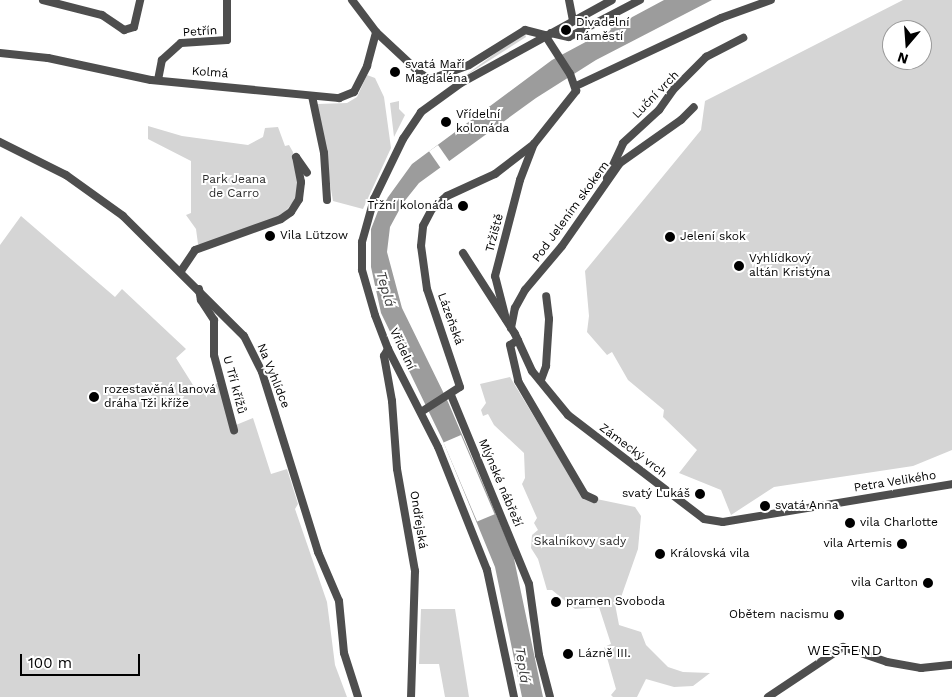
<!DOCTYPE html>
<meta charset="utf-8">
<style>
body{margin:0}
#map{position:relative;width:952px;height:697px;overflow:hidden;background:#fff;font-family:"Work Sans",sans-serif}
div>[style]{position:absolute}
.green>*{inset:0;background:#d5d5d5}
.water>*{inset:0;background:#9c9c9c}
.pier>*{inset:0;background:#fff;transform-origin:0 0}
.minor>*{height:8px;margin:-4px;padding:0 4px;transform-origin:4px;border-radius:4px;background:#4e4e4e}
.dots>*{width:14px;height:14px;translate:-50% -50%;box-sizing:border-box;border:2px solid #fff;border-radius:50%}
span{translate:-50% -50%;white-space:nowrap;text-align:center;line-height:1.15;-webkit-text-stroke:4px #fff;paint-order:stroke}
.poi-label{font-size:12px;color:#000}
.left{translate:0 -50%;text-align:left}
.right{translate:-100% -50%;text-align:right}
.street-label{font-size:12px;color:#000}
.park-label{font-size:12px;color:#2c2c2c}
.water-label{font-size:14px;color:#3d3d3d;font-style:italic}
.neighbourhood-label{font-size:14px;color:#000;letter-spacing:1px}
.north{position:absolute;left:882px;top:20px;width:50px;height:50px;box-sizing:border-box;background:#fff;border:1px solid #999;border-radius:50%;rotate:198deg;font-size:14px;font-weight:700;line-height:20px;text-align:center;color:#000}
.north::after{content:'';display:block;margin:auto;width:18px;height:22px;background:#000;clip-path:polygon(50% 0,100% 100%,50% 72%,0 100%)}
.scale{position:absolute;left:20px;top:654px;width:120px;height:22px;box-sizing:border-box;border:2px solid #000;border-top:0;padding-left:6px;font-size:15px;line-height:18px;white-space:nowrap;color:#000;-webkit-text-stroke:4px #fff;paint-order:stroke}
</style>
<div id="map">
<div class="green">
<i style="clip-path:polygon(evenodd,903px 0,952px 0,952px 450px,913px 466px,774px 487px,731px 515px,721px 490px,679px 473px,697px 450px,663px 417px,664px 410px,628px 380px,612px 352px,607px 355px,587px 332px,589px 316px,585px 271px,701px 130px,705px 101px,903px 0,892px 30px,922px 30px,922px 60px,892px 60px,892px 30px)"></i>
<i style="clip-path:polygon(525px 34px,526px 37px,462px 78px,517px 37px)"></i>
<i style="clip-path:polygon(367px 75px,375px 78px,384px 97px,391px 148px,363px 209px,333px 201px,317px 107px,318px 104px,347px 103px,357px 97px)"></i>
<i style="clip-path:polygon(399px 101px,399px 109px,405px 115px,394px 137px,390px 103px)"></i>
<i style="clip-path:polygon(148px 126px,182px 136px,248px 145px,263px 137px,265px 128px,278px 127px,285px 146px,289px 145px,293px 152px,298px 178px,297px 198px,282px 215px,202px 245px,198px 244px,196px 229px,186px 215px,191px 213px,191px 161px,148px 139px)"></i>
<i style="clip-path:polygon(21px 216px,115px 297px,122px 289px,186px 349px,176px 358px,198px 393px,219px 380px,231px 427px,253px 418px,271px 474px,287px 469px,298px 504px,295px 509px,327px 602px,335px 665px,347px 697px,0 697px,0 245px)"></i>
<i style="clip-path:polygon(510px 377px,582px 496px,635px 507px,641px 516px,638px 549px,619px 603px,615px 604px,619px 625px,641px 632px,646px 645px,668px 667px,683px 672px,710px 673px,693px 686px,674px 687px,646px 679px,637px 697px,613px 697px,611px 695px,616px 689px,604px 647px,611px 644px,599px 607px,575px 609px,552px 590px,547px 590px,538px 559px,531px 548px,532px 535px,538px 530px,534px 523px,537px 518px,522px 484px,525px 478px,524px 453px,494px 425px,488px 414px,483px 416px,481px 410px,486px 403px,480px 384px)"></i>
<i style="clip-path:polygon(421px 609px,455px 609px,469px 697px,445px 697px,439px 664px,419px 664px)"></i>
</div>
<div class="water">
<i style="clip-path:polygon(664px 0,712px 0,596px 60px,536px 98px,419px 183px,403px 203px,390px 227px,387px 252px,402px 308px,448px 402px,513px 554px,543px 697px,522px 697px,495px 567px,443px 441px,381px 313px,371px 267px,371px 229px,378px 211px,412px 164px,552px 60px)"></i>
</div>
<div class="pier">
<i style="left:438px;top:145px;width:21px;height:11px;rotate:55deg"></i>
<i style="left:461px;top:435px;width:86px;height:19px;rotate:67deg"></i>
</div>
<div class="minor">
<i style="left:43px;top:0;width:61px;rotate:14.3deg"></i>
<i style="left:102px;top:15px;width:27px;rotate:34deg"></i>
<i style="left:124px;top:30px;width:10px;rotate:-17deg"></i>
<i style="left:134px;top:27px;width:28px;rotate:-77deg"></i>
<i style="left:352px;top:0;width:40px;rotate:53deg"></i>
<i style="left:376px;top:32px;width:62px;rotate:43deg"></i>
<i style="left:421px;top:74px;width:11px;rotate:27deg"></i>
<i style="left:431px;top:79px;width:40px;rotate:-20.2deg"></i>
<i style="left:469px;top:65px;width:66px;rotate:-32deg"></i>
<i style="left:525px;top:30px;width:21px;rotate:14deg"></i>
<i style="left:569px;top:0;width:20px;rotate:79deg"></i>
<i style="left:551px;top:33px;width:18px;rotate:13deg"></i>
<i style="left:569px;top:37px;width:80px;rotate:-27.5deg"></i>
<i style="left:0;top:53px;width:48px;rotate:5.9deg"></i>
<i style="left:48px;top:58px;width:105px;rotate:12.1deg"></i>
<i style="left:151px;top:80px;width:189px;rotate:5.5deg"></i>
<i style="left:339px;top:98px;width:16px;rotate:-22deg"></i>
<i style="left:354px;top:92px;width:29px;rotate:-63deg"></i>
<i style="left:367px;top:66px;width:35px;rotate:-75deg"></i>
<i style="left:158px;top:80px;width:20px;rotate:-79deg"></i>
<i style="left:162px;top:60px;width:25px;rotate:-42deg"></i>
<i style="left:181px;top:43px;width:46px;rotate:-3.7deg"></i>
<i style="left:227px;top:40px;width:40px;rotate:-90deg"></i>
<i style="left:576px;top:86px;width:160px;rotate:-25.1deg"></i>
<i style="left:721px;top:18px;width:53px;rotate:-19.8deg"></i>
<i style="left:312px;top:96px;width:58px;rotate:78.1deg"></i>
<i style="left:324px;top:153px;width:47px;rotate:86.3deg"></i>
<i style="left:0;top:142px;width:74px;rotate:26.6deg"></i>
<i style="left:66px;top:175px;width:70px;rotate:35.7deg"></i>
<i style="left:123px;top:216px;width:170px;rotate:44.8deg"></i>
<i style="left:244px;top:336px;width:40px;rotate:63.4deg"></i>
<i style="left:262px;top:372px;width:189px;rotate:72.7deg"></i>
<i style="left:318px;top:552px;width:53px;rotate:66.8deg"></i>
<i style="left:339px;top:601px;width:52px;rotate:84.5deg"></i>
<i style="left:344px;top:653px;width:46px;rotate:72.3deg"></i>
<i style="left:607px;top:178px;width:38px;rotate:-65deg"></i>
<i style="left:623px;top:143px;width:49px;rotate:-42.5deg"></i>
<i style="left:659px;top:110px;width:24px;rotate:-55deg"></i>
<i style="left:673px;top:90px;width:47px;rotate:-45deg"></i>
<i style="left:706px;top:57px;width:42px;rotate:-27.2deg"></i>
<i style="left:463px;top:253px;width:96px;rotate:57.3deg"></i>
<i style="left:515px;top:334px;width:41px;rotate:65.3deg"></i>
<i style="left:532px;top:371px;width:57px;rotate:50.7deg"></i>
<i style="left:568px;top:415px;width:171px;rotate:37.4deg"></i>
<i style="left:704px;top:519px;width:19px;rotate:9deg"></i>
<i style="left:723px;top:522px;width:232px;rotate:-9.4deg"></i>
<i style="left:181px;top:271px;width:25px;rotate:-56deg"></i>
<i style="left:195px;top:250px;width:91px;rotate:-19.8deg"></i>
<i style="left:281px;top:219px;width:12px;rotate:-35deg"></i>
<i style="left:291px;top:212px;width:15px;rotate:-58deg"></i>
<i style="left:299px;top:199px;width:17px;rotate:-83deg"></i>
<i style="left:301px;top:182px;width:25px;rotate:-101deg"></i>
<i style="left:296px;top:157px;width:19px;rotate:55deg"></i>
<i style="left:199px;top:289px;width:11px;rotate:80deg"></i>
<i style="left:201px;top:300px;width:24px;rotate:57deg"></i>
<i style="left:214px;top:320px;width:35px;rotate:90deg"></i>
<i style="left:214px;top:355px;width:78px;rotate:75.1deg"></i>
<i style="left:506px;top:319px;width:44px;rotate:-104.3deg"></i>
<i style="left:495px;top:276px;width:99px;rotate:-75.4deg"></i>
<i style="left:520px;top:180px;width:39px;rotate:-69deg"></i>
<i style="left:534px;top:144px;width:68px;rotate:-51.6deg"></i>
<i style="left:576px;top:91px;width:18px;rotate:-109deg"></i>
<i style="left:570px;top:74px;width:46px;rotate:-122.7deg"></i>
<i style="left:511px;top:328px;width:20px;rotate:-79deg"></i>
<i style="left:515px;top:308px;width:21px;rotate:-61deg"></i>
<i style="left:525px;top:290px;width:57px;rotate:-49.9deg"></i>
<i style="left:562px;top:246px;width:101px;rotate:-55.1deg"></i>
<i style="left:620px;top:163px;width:75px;rotate:-35.2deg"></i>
<i style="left:681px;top:120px;width:18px;rotate:-45deg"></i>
<i style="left:518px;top:340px;width:9px;rotate:148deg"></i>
<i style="left:510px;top:345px;width:37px;rotate:77deg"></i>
<i style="left:518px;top:381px;width:132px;rotate:59.6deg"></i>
<i style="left:585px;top:495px;width:10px;rotate:24deg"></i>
<i style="left:388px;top:349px;width:8px;rotate:120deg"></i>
<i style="left:384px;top:356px;width:46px;rotate:79.9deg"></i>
<i style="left:392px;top:401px;width:68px;rotate:85.8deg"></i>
<i style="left:397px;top:469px;width:104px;rotate:80deg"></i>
<i style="left:415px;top:571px;width:126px;rotate:91.8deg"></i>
<i style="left:541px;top:380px;width:15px;rotate:-70deg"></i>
<i style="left:546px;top:366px;width:47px;rotate:-86.3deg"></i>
<i style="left:549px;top:319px;width:23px;rotate:-97deg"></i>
<i style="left:451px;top:395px;width:204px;rotate:67.6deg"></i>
<i style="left:529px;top:584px;width:72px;rotate:82deg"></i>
<i style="left:539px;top:655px;width:43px;rotate:75.3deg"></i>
<i style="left:421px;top:412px;width:46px;rotate:-32.7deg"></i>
<i style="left:460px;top:387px;width:103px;rotate:-108.6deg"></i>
<i style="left:427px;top:289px;width:43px;rotate:-97.9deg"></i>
<i style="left:421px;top:246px;width:20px;rotate:-84deg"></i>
<i style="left:423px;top:226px;width:19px;rotate:-62deg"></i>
<i style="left:432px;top:209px;width:20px;rotate:-41deg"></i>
<i style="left:447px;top:196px;width:53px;rotate:-24.6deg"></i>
<i style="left:495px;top:174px;width:49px;rotate:-37.6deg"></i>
<i style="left:514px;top:697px;width:130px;rotate:-102deg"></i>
<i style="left:487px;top:570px;width:132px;rotate:-111.7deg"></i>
<i style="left:438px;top:447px;width:110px;rotate:-117deg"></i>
<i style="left:388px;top:349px;width:36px;rotate:-111deg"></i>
<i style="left:375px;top:315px;width:47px;rotate:-106.1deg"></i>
<i style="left:362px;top:270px;width:28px;rotate:-90deg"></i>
<i style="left:362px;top:242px;width:45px;rotate:-74.4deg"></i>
<i style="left:374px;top:199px;width:67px;rotate:-64.2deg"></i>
<i style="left:403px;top:139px;width:32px;rotate:-56deg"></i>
<i style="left:421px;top:112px;width:49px;rotate:-35.9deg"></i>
<i style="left:461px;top:83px;width:172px;rotate:-28.8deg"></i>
<i style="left:768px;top:697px;width:90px;rotate:-33.7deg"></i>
<i style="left:843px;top:647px;width:46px;rotate:18.8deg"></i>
<i style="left:887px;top:662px;width:35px;rotate:10deg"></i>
<i style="left:921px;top:668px;width:31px;rotate:-6deg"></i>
</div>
<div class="dots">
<i style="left:566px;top:30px;background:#000"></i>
<i style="left:395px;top:72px;background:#000"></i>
<i style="left:446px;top:122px;background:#000"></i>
<i style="left:463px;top:206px;background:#000"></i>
<i style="left:270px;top:236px;background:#000"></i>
<i style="left:670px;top:237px;background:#000"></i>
<i style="left:739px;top:266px;background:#000"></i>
<i style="left:94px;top:397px;background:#000"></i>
<i style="left:700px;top:494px;background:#000"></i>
<i style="left:765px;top:506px;background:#000"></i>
<i style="left:850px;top:523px;background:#000"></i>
<i style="left:902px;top:544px;background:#000"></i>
<i style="left:660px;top:554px;background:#000"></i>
<i style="left:928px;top:583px;background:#000"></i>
<i style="left:556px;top:602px;background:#000"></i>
<i style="left:839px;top:615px;background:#000"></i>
<i style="left:568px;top:654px;background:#000"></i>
</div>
<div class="poi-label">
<span class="left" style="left:576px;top:30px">Divadelní<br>náměstí</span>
<span class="left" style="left:405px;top:72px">svatá Maří<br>Magdaléna</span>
<span class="left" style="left:456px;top:122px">Vřídelní<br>kolonáda</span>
<span class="right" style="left:453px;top:206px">Tržní kolonáda</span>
<span class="left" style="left:280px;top:236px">Vila Lützow</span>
<span class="left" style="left:680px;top:237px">Jelení skok</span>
<span class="left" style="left:749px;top:266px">Vyhlídkový<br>altán Kristýna</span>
<span class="left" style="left:104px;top:397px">rozestavěná lanová<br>dráha Tži kříže</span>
<span class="right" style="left:690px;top:494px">svatý Lukáš</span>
<span class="left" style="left:775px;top:506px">svatá Anna</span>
<span class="left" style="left:860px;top:523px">vila Charlotte</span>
<span class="right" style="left:892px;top:544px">vila Artemis</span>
<span class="left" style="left:670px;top:554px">Královská vila</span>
<span class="right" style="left:918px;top:583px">vila Carlton</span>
<span class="left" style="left:566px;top:602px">pramen Svoboda</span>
<span class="right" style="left:829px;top:615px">Obětem nacismu</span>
<span class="left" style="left:578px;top:654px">Lázně III.</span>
</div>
<div class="street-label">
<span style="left:200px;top:32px;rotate:-4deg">Petřín</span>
<span style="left:210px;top:73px;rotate:4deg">Kolmá</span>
<span style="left:656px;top:95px;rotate:-46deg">Luční vrch</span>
<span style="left:571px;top:212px;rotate:-54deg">Pod Jelením skokem</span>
<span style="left:495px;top:233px;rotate:-75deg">Tržiště</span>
<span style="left:450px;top:319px;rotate:70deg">Lázeňská</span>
<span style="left:402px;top:349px;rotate:65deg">Vřídelní</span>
<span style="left:273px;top:376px;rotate:68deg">Na Vyhlídce</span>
<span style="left:234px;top:385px;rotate:75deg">U Tří křížů</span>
<span style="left:633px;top:451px;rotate:37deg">Zámecký vrch</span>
<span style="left:895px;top:482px;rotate:-9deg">Petra Velikého</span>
<span style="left:500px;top:483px;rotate:67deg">Mlýnské nábřeží</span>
<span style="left:418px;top:520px;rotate:81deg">Ondřejská</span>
</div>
<div class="park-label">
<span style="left:234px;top:187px">Park Jeana<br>de Carro</span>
<span style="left:580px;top:542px">Skalníkovy sady</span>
</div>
<div class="water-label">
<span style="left:386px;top:289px;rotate:74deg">Teplá</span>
<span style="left:523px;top:665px;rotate:81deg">Teplá</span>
</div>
<div class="neighbourhood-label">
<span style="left:845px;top:650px">WESTEND</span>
</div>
<div class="north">N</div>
<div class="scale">100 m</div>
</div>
